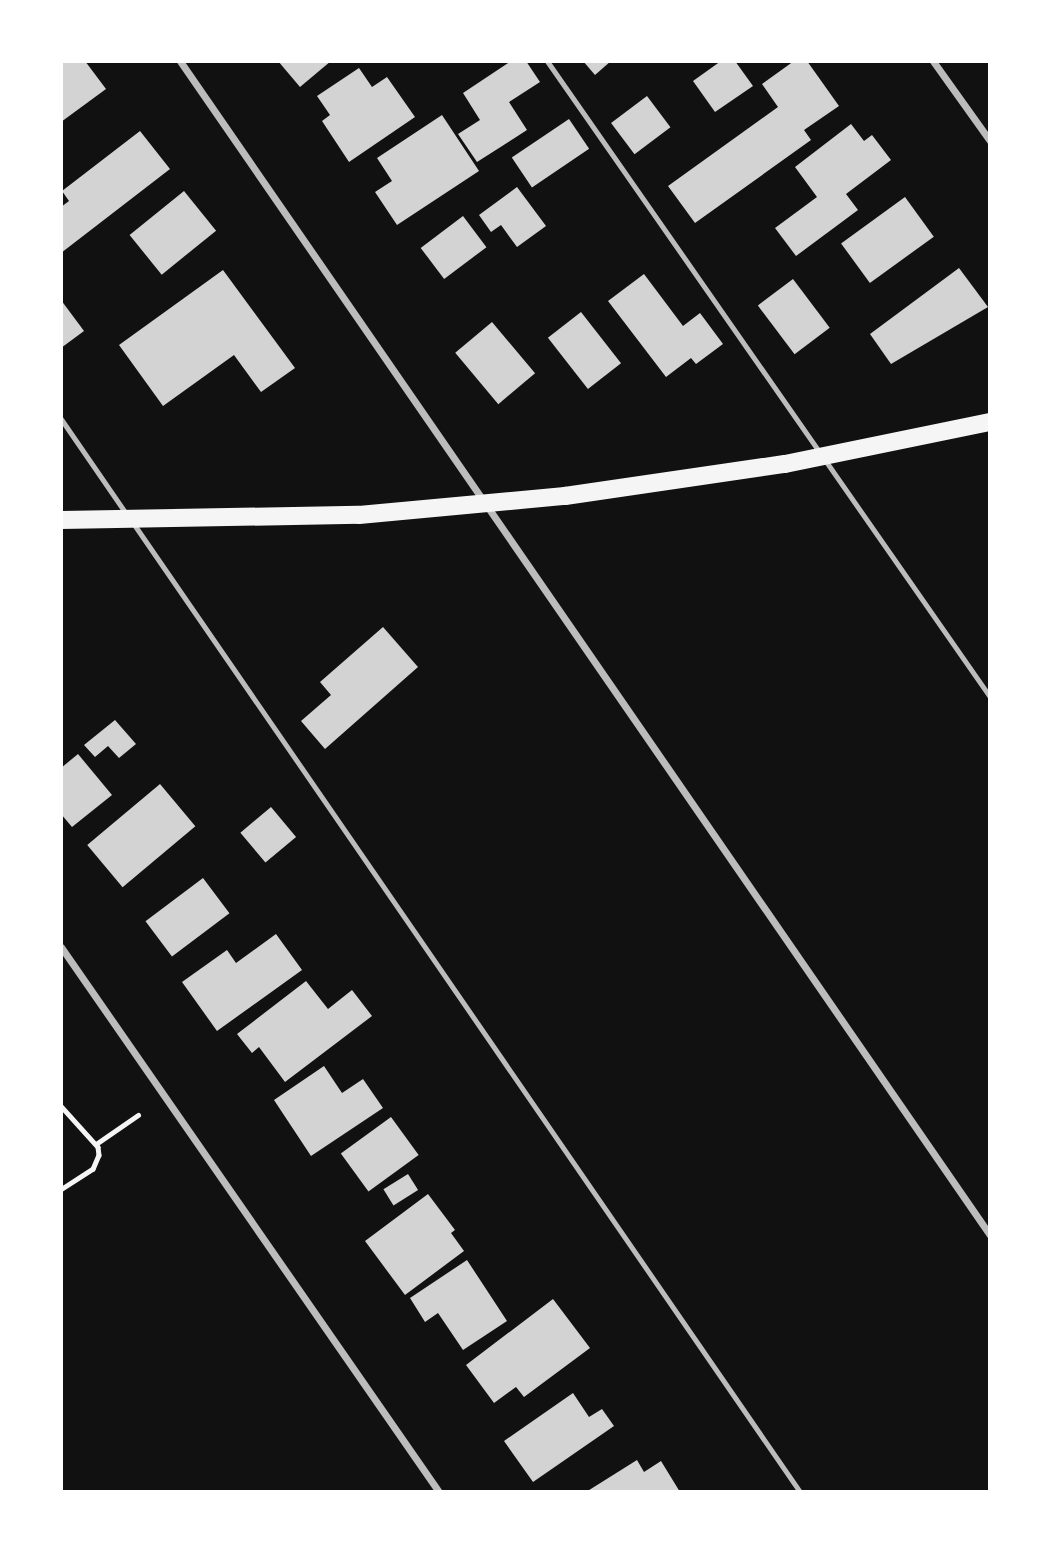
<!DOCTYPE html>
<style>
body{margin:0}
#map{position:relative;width:1051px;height:1553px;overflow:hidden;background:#111;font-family:Helvetica,sans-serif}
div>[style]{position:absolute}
.building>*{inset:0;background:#d3d3d3;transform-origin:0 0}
.path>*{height:4.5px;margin:-2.25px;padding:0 2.25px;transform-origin:2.25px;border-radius:2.25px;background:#f5f5f5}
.service>*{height:5px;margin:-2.5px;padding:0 2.5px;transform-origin:2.5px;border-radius:2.5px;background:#bcbcbc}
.minor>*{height:7px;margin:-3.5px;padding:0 3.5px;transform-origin:3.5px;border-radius:3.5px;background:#bcbcbc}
.primary>*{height:18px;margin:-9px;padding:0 9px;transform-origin:9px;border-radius:9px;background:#f5f5f5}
span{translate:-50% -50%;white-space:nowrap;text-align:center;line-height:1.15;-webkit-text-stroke:6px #fff;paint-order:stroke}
.frame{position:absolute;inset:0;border:63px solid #fff;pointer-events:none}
</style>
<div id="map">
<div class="building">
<i style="clip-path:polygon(61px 61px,85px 61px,106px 89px,61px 122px)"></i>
<i style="clip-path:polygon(278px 61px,331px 61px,300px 87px)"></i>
<i style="clip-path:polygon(511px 61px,526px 61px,540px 82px,509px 102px,527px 130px,477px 162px,458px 134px,480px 120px,463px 93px)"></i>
<i style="clip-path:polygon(583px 61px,611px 61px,595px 75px)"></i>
<i style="clip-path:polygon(721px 61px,735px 61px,753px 86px,715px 112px,693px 81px)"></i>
<i style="clip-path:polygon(794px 61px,807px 61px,839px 106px,804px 130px,811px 140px,695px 223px,668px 186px,778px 107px,762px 84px)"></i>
<i style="clip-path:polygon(359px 68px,372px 87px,387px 77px,415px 117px,349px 162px,322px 121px,330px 115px,317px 96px)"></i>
<i style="left:647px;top:96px;width:39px;height:45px;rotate:53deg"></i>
<i style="clip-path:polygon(442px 115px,479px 171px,397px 225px,375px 192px,392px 181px,377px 158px)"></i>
<i style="left:569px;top:119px;width:36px;height:69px;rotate:56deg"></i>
<i style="clip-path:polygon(851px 124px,864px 141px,872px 135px,891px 160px,846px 194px,858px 210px,796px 256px,775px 228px,817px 197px,795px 167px)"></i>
<i style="clip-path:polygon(140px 131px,170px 169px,61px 253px,61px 207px,69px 201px,62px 191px)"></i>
<i style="clip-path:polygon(517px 187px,546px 226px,517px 247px,501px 225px,491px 232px,479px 215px)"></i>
<i style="left:184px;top:191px;width:51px;height:70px;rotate:51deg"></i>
<i style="left:905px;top:197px;width:49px;height:79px;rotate:54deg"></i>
<i style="left:463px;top:216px;width:39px;height:53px;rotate:53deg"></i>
<i style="clip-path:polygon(959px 268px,988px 307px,891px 364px,870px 334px)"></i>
<i style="clip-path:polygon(223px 270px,295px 368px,261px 392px,234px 355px,163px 406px,119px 345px)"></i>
<i style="clip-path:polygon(644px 274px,683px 326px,700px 313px,723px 344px,696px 364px,691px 358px,666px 377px,608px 301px)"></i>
<i style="left:793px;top:279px;width:61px;height:44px;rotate:53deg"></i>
<i style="clip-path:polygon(61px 300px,84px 331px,61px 348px)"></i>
<i style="left:581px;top:312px;width:65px;height:42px;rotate:52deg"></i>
<i style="left:492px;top:322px;width:67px;height:48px;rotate:50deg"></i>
<i style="clip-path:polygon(383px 627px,418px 667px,325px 749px,301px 721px,331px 695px,320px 682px)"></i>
<i style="clip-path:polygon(115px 720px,136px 744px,119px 758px,108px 746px,95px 757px,84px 745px)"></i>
<i style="clip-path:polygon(78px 754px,112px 795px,72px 827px,61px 814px,61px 768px)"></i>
<i style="left:160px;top:784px;width:55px;height:95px;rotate:50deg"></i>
<i style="left:271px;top:807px;width:39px;height:40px;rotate:50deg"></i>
<i style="left:203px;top:878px;width:44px;height:72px;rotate:53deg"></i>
<i style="clip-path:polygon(276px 934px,302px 970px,217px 1031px,182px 982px,227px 950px,236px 963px)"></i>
<i style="clip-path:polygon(306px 981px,328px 1009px,352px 990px,372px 1016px,285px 1082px,259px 1047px,252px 1053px,237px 1034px)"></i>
<i style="clip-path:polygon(324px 1066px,342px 1093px,363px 1079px,383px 1108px,311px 1156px,274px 1100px)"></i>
<i style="left:391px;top:1117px;width:47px;height:62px;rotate:54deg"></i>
<i style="left:408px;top:1174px;width:19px;height:29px;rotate:58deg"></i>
<i style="clip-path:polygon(428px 1194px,455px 1230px,451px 1233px,464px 1251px,405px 1295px,365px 1241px)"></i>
<i style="clip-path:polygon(467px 1260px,507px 1321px,463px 1350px,438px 1313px,425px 1322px,410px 1298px)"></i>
<i style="clip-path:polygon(553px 1299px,590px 1348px,524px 1397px,516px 1387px,494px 1403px,466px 1365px)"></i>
<i style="clip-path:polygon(573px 1393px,589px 1417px,602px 1409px,614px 1426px,533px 1482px,504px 1441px)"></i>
<i style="clip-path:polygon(637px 1460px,644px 1472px,661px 1461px,680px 1492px,586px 1492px)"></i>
</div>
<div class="path">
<i style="left:61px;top:1106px;width:55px;rotate:47.9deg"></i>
<i style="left:98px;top:1147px;width:8px;rotate:83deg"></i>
<i style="left:99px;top:1155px;width:15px;rotate:113deg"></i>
<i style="left:93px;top:1169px;width:38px;rotate:147deg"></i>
<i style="left:96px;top:1144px;width:51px;rotate:-34.6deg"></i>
</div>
<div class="service">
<i style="left:547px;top:61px;width:775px;rotate:55.14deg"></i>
<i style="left:61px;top:419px;width:116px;rotate:55.5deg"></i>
<i style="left:133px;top:523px;width:1176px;rotate:55.46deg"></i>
</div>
<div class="minor">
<i style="left:180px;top:61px;width:1426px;rotate:55.4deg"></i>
<i style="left:933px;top:61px;width:98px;rotate:54.5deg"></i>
<i style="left:61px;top:947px;width:663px;rotate:55.26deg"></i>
</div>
<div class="primary">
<i style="left:61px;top:520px;width:298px;rotate:-1deg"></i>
<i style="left:359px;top:515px;width:207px;rotate:-5.3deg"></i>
<i style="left:565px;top:496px;width:222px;rotate:-8.3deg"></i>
<i style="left:785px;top:464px;width:209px;rotate:-11.6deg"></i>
</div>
<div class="frame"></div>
</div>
